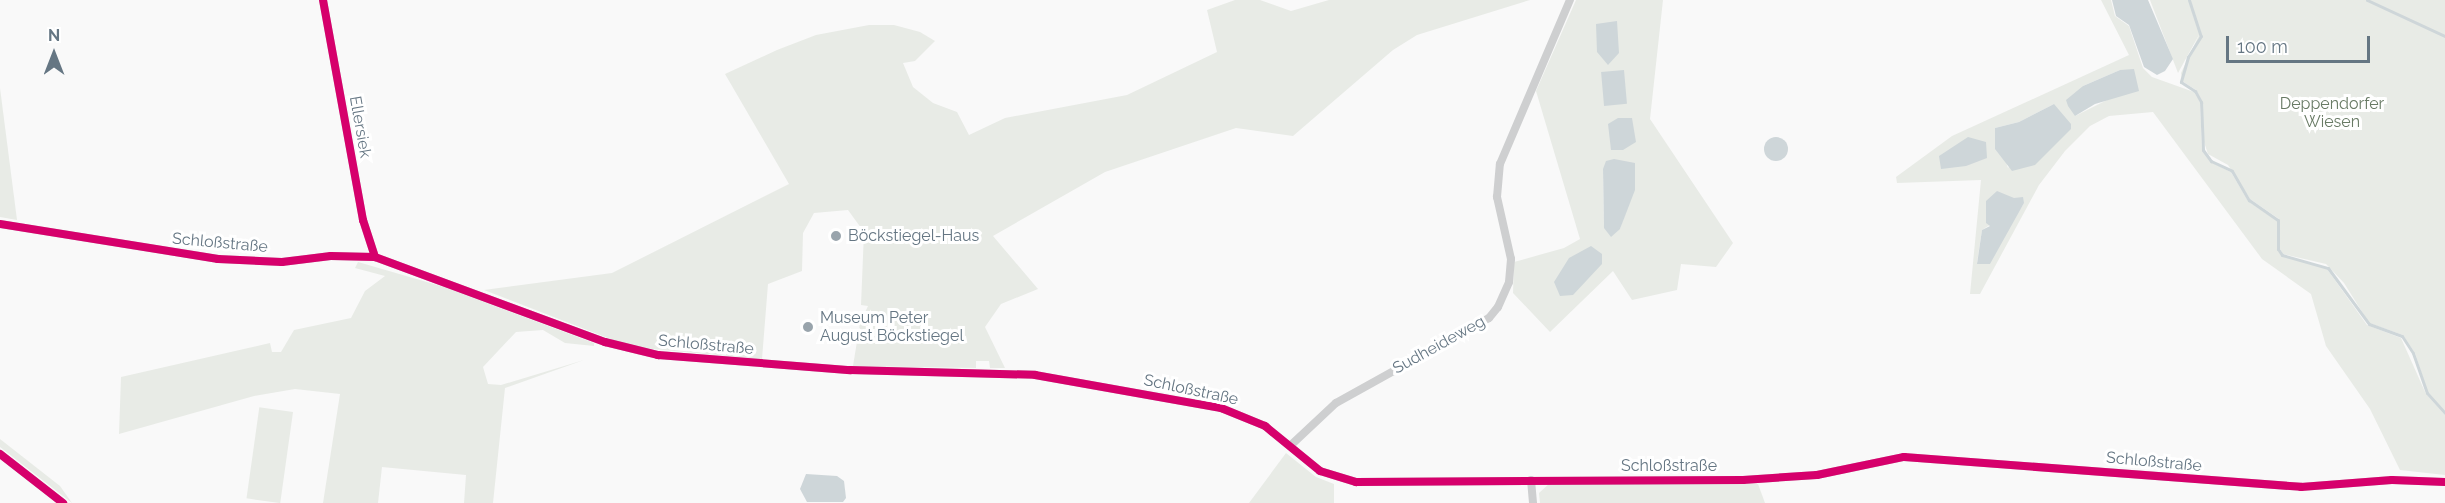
<!DOCTYPE html>
<meta charset="utf-8">
<style>
body{margin:0}
#map{position:relative;width:2445px;height:503px;overflow:hidden;background:#f9f9f9;font-family:Raleway,sans-serif}
div>[style]{position:absolute}
.green>*{inset:0;background:#e8ebe6;transform-origin:0 0}
.water>*{inset:0;background:#ced6d9;transform-origin:0 0}
.round{border-radius:50%}
.stream>*{height:3px;margin:-1.5px;padding:0 1.5px;transform-origin:1.5px;border-radius:1.5px;background:#ced6d9}
.minor>*{height:8px;margin:-4px;padding:0 4px;transform-origin:4px;border-radius:4px;background:#cecfd0}
.cycleway>*{height:8px;margin:-4px;padding:0 4px;transform-origin:4px;border-radius:4px;background:#d6006c}
.dots>*{width:16px;height:16px;translate:-50% -50%;box-sizing:border-box;border:3px solid #fff;border-radius:50%}
span{translate:-50% -50%;white-space:nowrap;text-align:center;line-height:1.15;-webkit-text-stroke:6px #fff;paint-order:stroke}
.park-label{font-size:16px;color:#687a64}
.street-label{font-size:16px;color:#657683}
.poi-label{font-size:16px;color:#657683}
.left{translate:0 -50%;text-align:left}
.north{position:absolute;left:24px;top:24px;width:60px;height:60px;-webkit-text-stroke:4px #fff;paint-order:stroke;rotate:0deg;font-size:16px;font-weight:700;line-height:24px;text-align:center;color:#657683}
.north::after{content:'';display:block;margin:auto;width:21px;height:27px;background:#657683;clip-path:polygon(50% 0,100% 100%,50% 72%,0 100%)}
.scale{position:absolute;left:2226px;top:36px;width:144px;height:27px;box-sizing:border-box;border:3px solid #657683;border-top:0;padding-left:8px;font-size:18px;line-height:21px;white-space:nowrap;color:#657683;-webkit-text-stroke:4px #fff;paint-order:stroke}
</style>
<div id="map">
<div class="green">
<i style="clip-path:polygon(1235px 0,1260px 0,1291px 11px,1329px 0,1530px 0,1417px 35px,1393px 50px,1293px 136px,1236px 128px,1105px 172px,993px 236px,1038px 289px,1001px 304px,985px 327px,1005px 368px,990px 368px,989px 361px,976px 361px,976px 368px,853px 366px,860px 323px,868px 306px,861px 305px,864px 232px,848px 210px,814px 213px,803px 233px,802px 271px,768px 284px,762px 359px,631px 347px,484px 290px,612px 273px,789px 184px,725px 74px,777px 50px,816px 35px,869px 25px,894px 25px,920px 32px,935px 41px,915px 61px,903px 63px,913px 87px,933px 103px,957px 112px,969px 135px,1005px 118px,1127px 95px,1217px 52px,1207px 10px)"></i>
<i style="clip-path:polygon(evenodd,1576px 0,1663px 0,1650px 119px,1733px 243px,1716px 267px,1681px 264px,1677px 290px,1632px 300px,1613px 271px,1550px 332px,1513px 293px,1514px 262px,1564px 248px,1580px 239px,1536px 91px,1576px 0,1603px 169px,1626px 211px,1620px 229px,1604px 228px,1603px 169px)"></i>
<i style="clip-path:polygon(evenodd,2101px 0,2111px 0,2115px 16px,2129px 26px,2143px 68px,2152px 77px,2194px 92px,2200px 102px,2202px 150px,2211px 162px,2231px 172px,2248px 201px,2277px 221px,2277px 249px,2281px 255px,2327px 269px,2367px 325px,2401px 338px,2426px 394px,2445px 415px,2445px 475px,2400px 470px,2370px 409px,2326px 346px,2311px 294px,2262px 259px,2153px 112px,2109px 116px,2090px 126px,2065px 151px,2039px 185px,1980px 294px,1970px 294px,1981px 180px,1897px 183px,1896px 177px,1952px 136px,2129px 55px,2101px 0,2120px 70px,2111px 98px,2075px 116px,2083px 86px,2120px 70px,2101px 0,2054px 104px,2008px 168px,1995px 128px,2019px 122px,2054px 104px,2101px 0,2024px 203px,2015px 217px,1977px 263px,1982px 230px,2024px 203px)"></i>
<i style="clip-path:polygon(2150px 0,2445px 0,2445px 412px,2428px 393px,2415px 353px,2403px 335px,2369px 323px,2344px 283px,2326px 264px,2283px 254px,2280px 249px,2279px 219px,2250px 199px,2228px 165px,2208px 154px,2203px 139px,2202px 101px,2196px 90px,2182px 81px,2181px 73px,2200px 33px,2178px 73px)"></i>
<i style="clip-path:polygon(0 88px,17px 220px,0 217px)"></i>
<i style="clip-path:polygon(358px 262px,444px 287px,594px 343px,594px 346px,565px 343px,543px 330px,516px 332px,483px 367px,488px 384px,501px 385px,584px 360px,505px 388px,493px 503px,464px 503px,466px 475px,382px 467px,378px 503px,323px 503px,340px 394px,295px 389px,254px 396px,119px 434px,121px 377px,270px 343px,272px 352px,281px 352px,294px 330px,351px 318px,365px 291px,385px 276px,355px 268px)"></i>
<i style="left:293px;top:412px;width:92px;height:34px;rotate:98deg"></i>
<i style="clip-path:polygon(0 439px,60px 486px,72px 503px,0 447px)"></i>
<i style="clip-path:polygon(1286px 453px,1316px 477px,1334px 484px,1334px 503px,1249px 503px)"></i>
<i style="clip-path:polygon(1550px 483px,1758px 484px,1765px 503px,1540px 503px,1539px 493px)"></i>
</div>
<div class="water">
<i style="clip-path:polygon(2112px 0,2148px 0,2173px 59px,2165px 71px,2157px 75px,2144px 67px,2129px 25px,2116px 16px)"></i>
<i style="clip-path:polygon(1617px 21px,1619px 53px,1608px 65px,1597px 52px,1596px 24px)"></i>
<i style="clip-path:polygon(2134px 69px,2139px 91px,2095px 104px,2075px 116px,2068px 106px,2066px 100px,2083px 86px,2120px 70px)"></i>
<i style="left:1624px;top:70px;width:34px;height:23px;rotate:85deg"></i>
<i style="clip-path:polygon(2054px 104px,2071px 124px,2071px 129px,2035px 165px,2012px 171px,1995px 149px,1995px 128px,2019px 122px)"></i>
<i style="clip-path:polygon(1618px 118px,1632px 118px,1636px 142px,1623px 150px,1611px 150px,1608px 124px)"></i>
<i class="round" style="left:1764px;top:137px;width:24px;height:24px"></i>
<i style="clip-path:polygon(1968px 137px,1986px 142px,1987px 158px,1966px 166px,1941px 169px,1939px 156px)"></i>
<i style="clip-path:polygon(1614px 159px,1635px 163px,1635px 190px,1620px 229px,1611px 237px,1604px 228px,1603px 169px,1606px 161px)"></i>
<i style="clip-path:polygon(1997px 191px,2014px 198px,2023px 197px,2024px 203px,1990px 264px,1977px 264px,1982px 230px,1990px 226px,1986px 223px,1986px 201px)"></i>
<i style="clip-path:polygon(1591px 246px,1602px 254px,1602px 264px,1573px 295px,1560px 296px,1554px 282px,1569px 258px)"></i>
<i style="clip-path:polygon(806px 474px,837px 476px,844px 481px,846px 498px,843px 502px,807px 502px,800px 489px)"></i>
</div>
<div class="stream">
<i style="left:2189px;top:0;width:38px;rotate:72deg"></i>
<i style="left:2201px;top:36px;width:25px;rotate:122deg"></i>
<i style="left:2188px;top:57px;width:26px;rotate:106deg"></i>
<i style="left:2181px;top:82px;width:17px;rotate:33deg"></i>
<i style="left:2195px;top:91px;width:13px;rotate:61deg"></i>
<i style="left:2201px;top:102px;width:48px;rotate:87.6deg"></i>
<i style="left:2203px;top:150px;width:14px;rotate:54deg"></i>
<i style="left:2211px;top:161px;width:23px;rotate:25deg"></i>
<i style="left:2232px;top:171px;width:34px;rotate:60deg"></i>
<i style="left:2249px;top:200px;width:35px;rotate:35deg"></i>
<i style="left:2278px;top:220px;width:29px;rotate:90deg"></i>
<i style="left:2278px;top:249px;width:7px;rotate:56deg"></i>
<i style="left:2282px;top:255px;width:48px;rotate:15.8deg"></i>
<i style="left:2328px;top:268px;width:69px;rotate:53.8deg"></i>
<i style="left:2369px;top:324px;width:35px;rotate:20deg"></i>
<i style="left:2402px;top:336px;width:20px;rotate:57deg"></i>
<i style="left:2413px;top:353px;width:42px;rotate:70.7deg"></i>
<i style="left:2427px;top:393px;width:27px;rotate:48deg"></i>
<i style="left:2367px;top:0;width:86px;rotate:24.8deg"></i>
</div>
<div class="minor">
<i style="left:323px;top:0;width:224px;rotate:79.7deg"></i>
<i style="left:363px;top:220px;width:39px;rotate:72deg"></i>
<i style="left:0;top:224px;width:221px;rotate:9.1deg"></i>
<i style="left:218px;top:259px;width:64px;rotate:2.7deg"></i>
<i style="left:282px;top:262px;width:49px;rotate:-7deg"></i>
<i style="left:331px;top:256px;width:44px;rotate:1.3deg"></i>
<i style="left:375px;top:257px;width:245px;rotate:20.3deg"></i>
<i style="left:605px;top:342px;width:55px;rotate:13.8deg"></i>
<i style="left:658px;top:355px;width:193px;rotate:4.5deg"></i>
<i style="left:850px;top:370px;width:185px;rotate:1.5deg"></i>
<i style="left:1035px;top:375px;width:189px;rotate:10.1deg"></i>
<i style="left:1221px;top:408px;width:48px;rotate:22.2deg"></i>
<i style="left:1265px;top:426px;width:71px;rotate:39.3deg"></i>
<i style="left:1320px;top:471px;width:38px;rotate:17deg"></i>
<i style="left:1356px;top:482px;width:387px;rotate:-0.3deg"></i>
<i style="left:1743px;top:480px;width:74px;rotate:-3.9deg"></i>
<i style="left:1817px;top:475px;width:89px;rotate:-11.7deg"></i>
<i style="left:1904px;top:457px;width:398px;rotate:4.3deg"></i>
<i style="left:2301px;top:487px;width:91px;rotate:-4.4deg"></i>
<i style="left:2392px;top:480px;width:53px;rotate:2.2deg"></i>
<i style="left:1290px;top:446px;width:63px;rotate:-43.1deg"></i>
<i style="left:1336px;top:403px;width:175px;rotate:-29.1deg"></i>
<i style="left:1489px;top:318px;width:14px;rotate:-51deg"></i>
<i style="left:1498px;top:307px;width:27px;rotate:-66deg"></i>
<i style="left:1509px;top:282px;width:23px;rotate:-85deg"></i>
<i style="left:1511px;top:259px;width:64px;rotate:-102.7deg"></i>
<i style="left:1497px;top:197px;width:33px;rotate:-85deg"></i>
<i style="left:1500px;top:164px;width:178px;rotate:-66.9deg"></i>
<i style="left:0;top:454px;width:80px;rotate:37.9deg"></i>
<i style="left:1531px;top:480px;width:23px;rotate:85deg"></i>
</div>
<div class="cycleway">
<i style="left:323px;top:0;width:224px;rotate:79.7deg"></i>
<i style="left:363px;top:220px;width:39px;rotate:72deg"></i>
<i style="left:0;top:224px;width:221px;rotate:9.1deg"></i>
<i style="left:218px;top:259px;width:64px;rotate:2.7deg"></i>
<i style="left:282px;top:262px;width:49px;rotate:-7deg"></i>
<i style="left:331px;top:256px;width:44px;rotate:1.3deg"></i>
<i style="left:375px;top:257px;width:245px;rotate:20.3deg"></i>
<i style="left:605px;top:342px;width:55px;rotate:13.8deg"></i>
<i style="left:658px;top:355px;width:193px;rotate:4.5deg"></i>
<i style="left:850px;top:370px;width:185px;rotate:1.5deg"></i>
<i style="left:1035px;top:375px;width:189px;rotate:10.1deg"></i>
<i style="left:1221px;top:408px;width:48px;rotate:22.2deg"></i>
<i style="left:1265px;top:426px;width:71px;rotate:39.3deg"></i>
<i style="left:1320px;top:471px;width:38px;rotate:17deg"></i>
<i style="left:1356px;top:482px;width:387px;rotate:-0.3deg"></i>
<i style="left:1743px;top:480px;width:74px;rotate:-3.9deg"></i>
<i style="left:1817px;top:475px;width:89px;rotate:-11.7deg"></i>
<i style="left:1904px;top:457px;width:398px;rotate:4.3deg"></i>
<i style="left:2301px;top:487px;width:91px;rotate:-4.4deg"></i>
<i style="left:2392px;top:480px;width:53px;rotate:2.2deg"></i>
<i style="left:0;top:454px;width:80px;rotate:37.9deg"></i>
</div>
<div class="dots">
<i style="left:836px;top:236px;background:#99a4ac"></i>
<i style="left:808px;top:327px;background:#99a4ac"></i>
</div>
<div class="park-label">
<span style="left:2332px;top:113px">Deppendorfer<br>Wiesen</span>
</div>
<div class="street-label">
<span style="left:360px;top:127px;rotate:80deg">Ellersiek</span>
<span style="left:220px;top:243px;rotate:5deg">Schloßstraße</span>
<span style="left:706px;top:345px;rotate:5deg">Schloßstraße</span>
<span style="left:1439px;top:345px;rotate:-29deg">Sudheideweg</span>
<span style="left:1191px;top:390px;rotate:12deg">Schloßstraße</span>
<span style="left:2154px;top:462px;rotate:5deg">Schloßstraße</span>
<span style="left:1669px;top:466px">Schloßstraße</span>
</div>
<div class="poi-label">
<span class="left" style="left:848px;top:236px">Böckstiegel-Haus</span>
<span class="left" style="left:820px;top:327px">Museum Peter<br>August Böckstiegel</span>
</div>
<div class="north">N</div>
<div class="scale">100 m</div>
</div>
